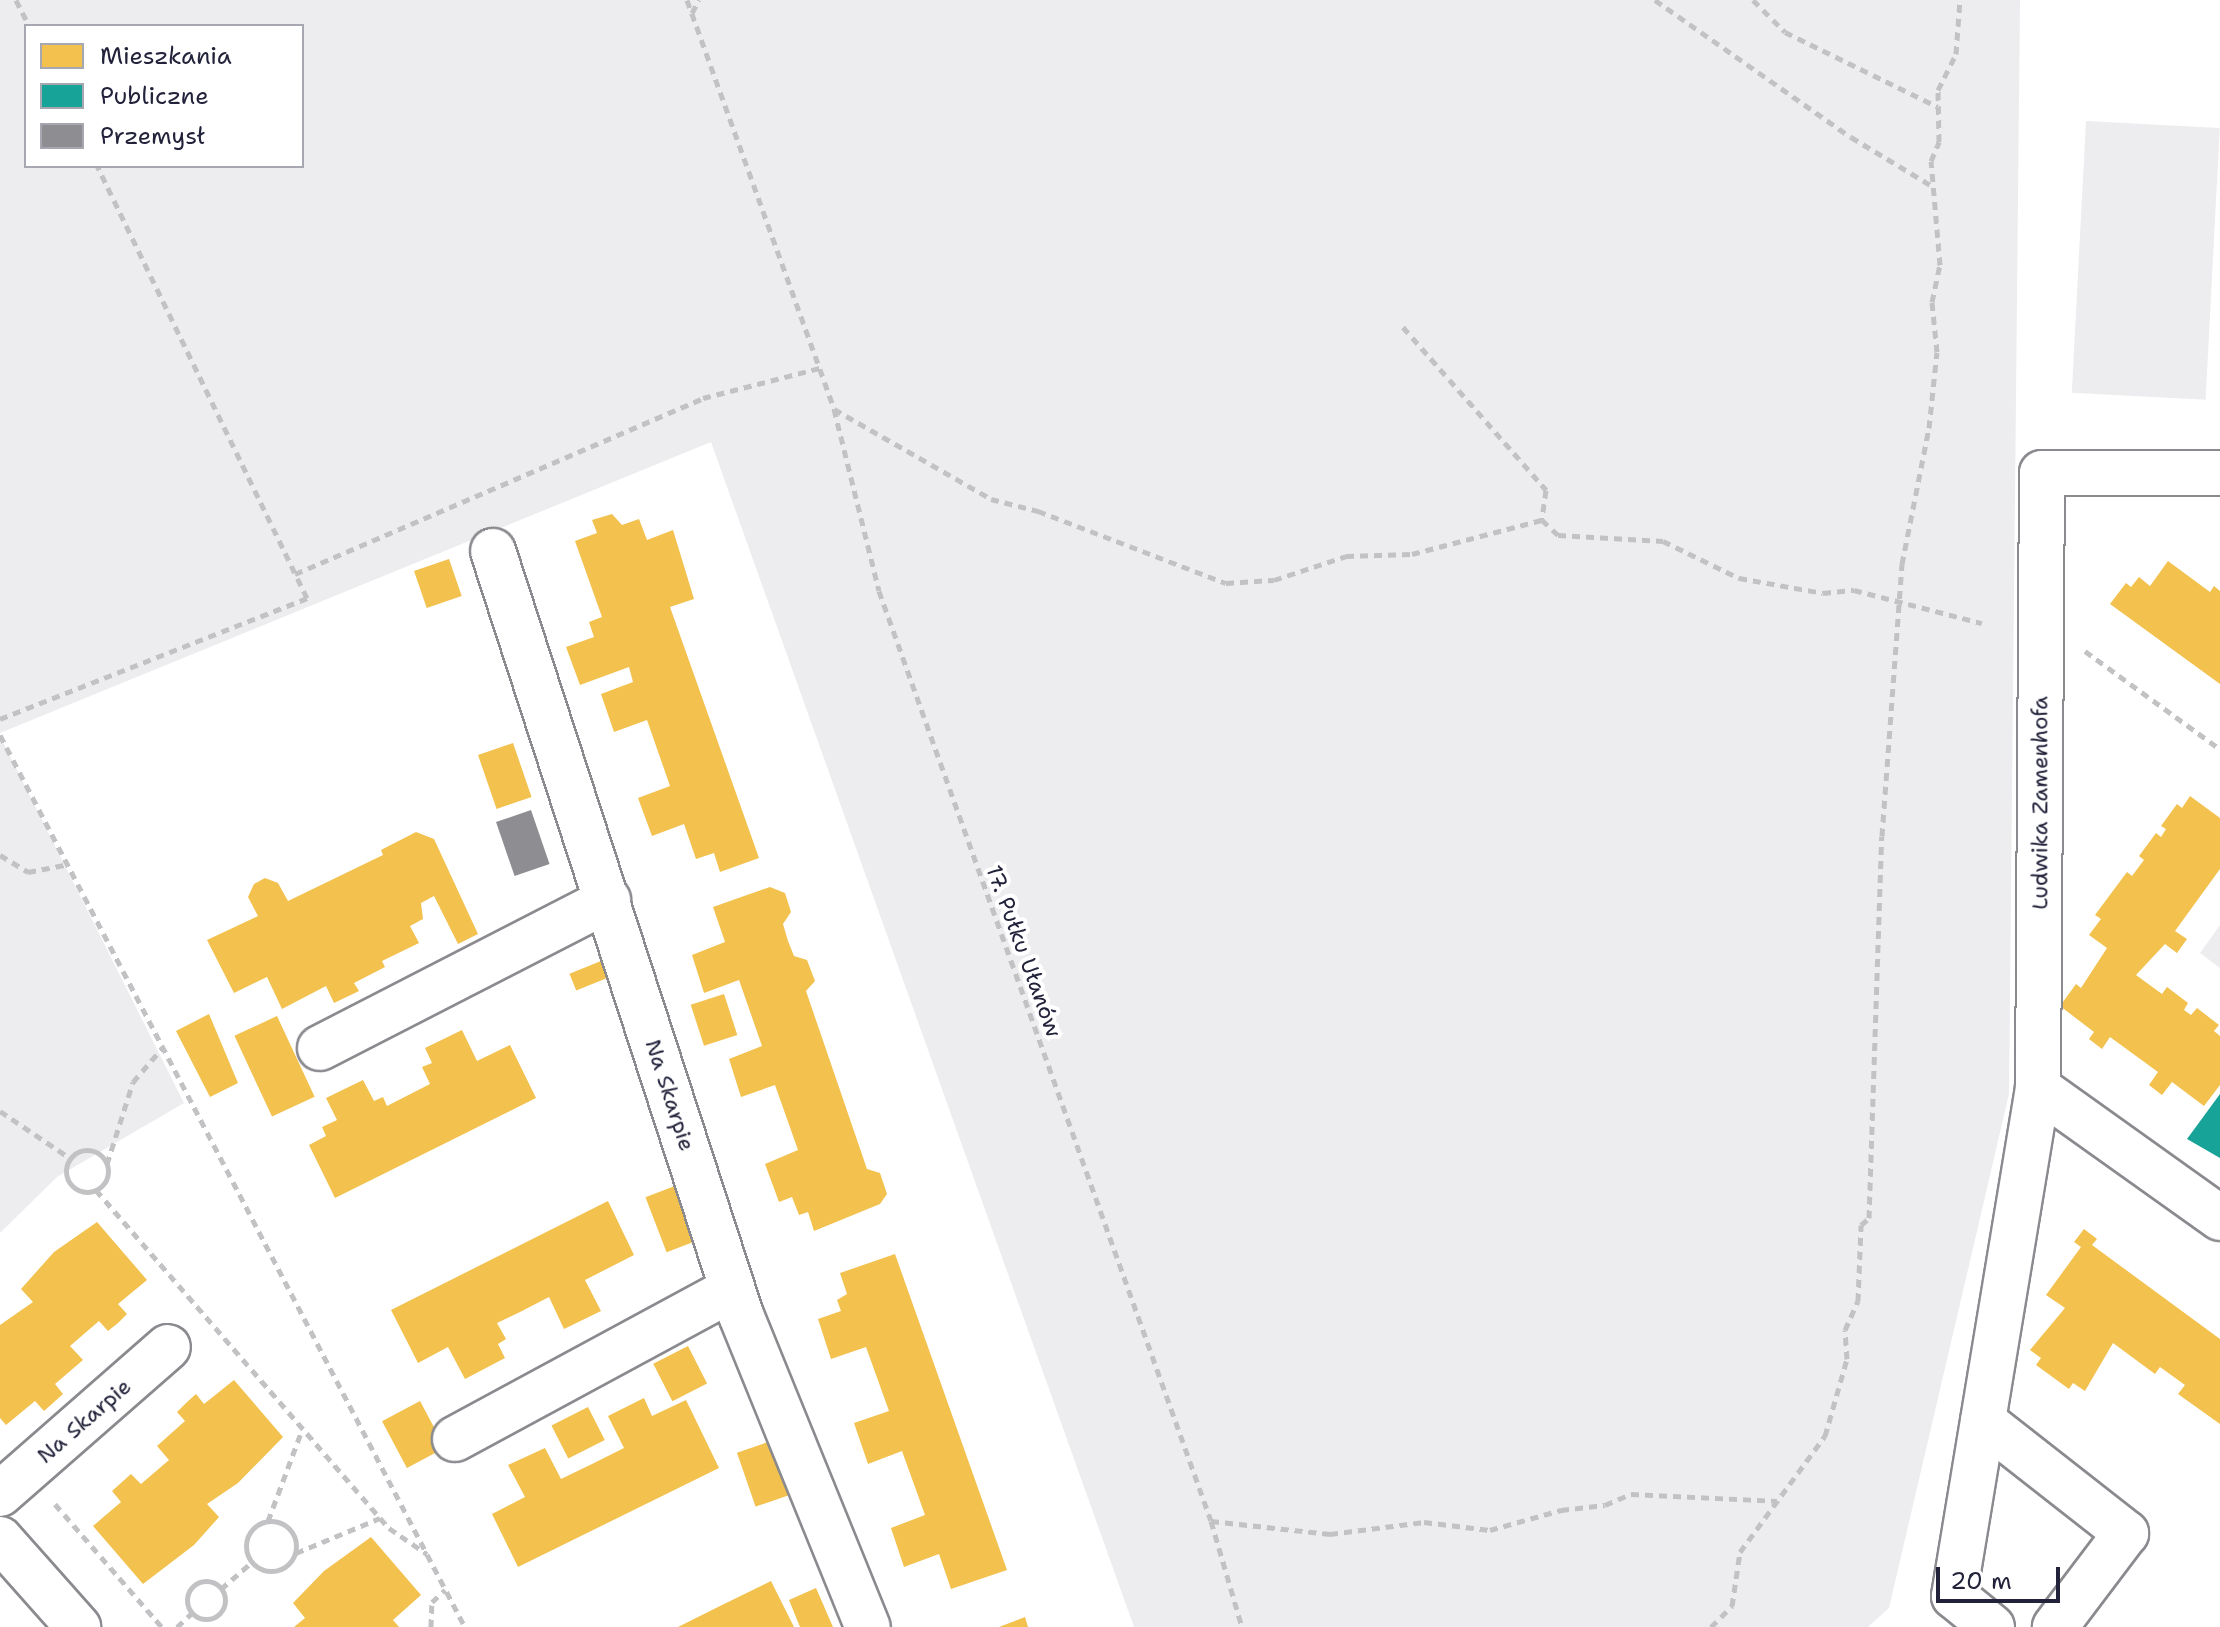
<!DOCTYPE html>
<meta charset="utf-8">
<style>
body{margin:0}
#map{position:relative;width:2220px;height:1627px;overflow:hidden;background:#fff;font-family:"Shantell Sans",sans-serif}
div>[style]{position:absolute}
.green>*{inset:0;background:#ededef;transform-origin:0 0}
.homes>*{inset:0;background:#f2c14e;transform-origin:0 0}
.public>*{inset:0;background:#17a398}
.industry>*{inset:0;background:#8d8d92;transform-origin:0 0}
.path>*{height:5px;margin-top:-2.5px;transform-origin:0;background:repeating-linear-gradient(90deg,#c2c2c4 0 8px,transparent 0 14px)}
.path>.ring{margin:-2.5px;padding:0;box-sizing:content-box;background:none;border:5px solid #c2c2c4;border-radius:50%}
.roads{filter:drop-shadow(2px 0 #8a8a8f) drop-shadow(-2px 0 #8a8a8f) drop-shadow(0 2px #8a8a8f) drop-shadow(0 -2px #8a8a8f)}
.minor>*{height:44px;margin:-22px;padding:0 22px;transform-origin:22px;border-radius:22px;background:#fff}
span{translate:-50% -50%;white-space:nowrap;text-align:center;line-height:1.15;-webkit-text-stroke:8px #fff;paint-order:stroke}
.street-label{font-size:22px;color:#22223b}
.legend{position:absolute;left:24px;top:24px;width:280px;height:144px;box-sizing:border-box;background:#fff;border:2px solid #a7a7b1;margin:0;padding:10px 14px;list-style:none;font-size:24px;color:#22223b}
.legend li{display:flex;align-items:center;gap:16px;height:40px}
.legend b{width:40px;border:2px solid #a7a7b1}
.scale{position:absolute;left:1936px;top:1567px;width:124px;height:36px;box-sizing:border-box;border:4px solid #22223b;border-top:0;padding-left:10px;font-size:24px;line-height:28px;white-space:nowrap;color:#22223b;-webkit-text-stroke:6px #fff;paint-order:stroke}
</style>
<div id="map">
<div class="green">
<i style="clip-path:polygon(evenodd,0 0,2020px 0,2009px 1094px,1889px 1608px,1868px 1627px,1134px 1627px,711px 442px,0 733px,0 0,26px 26px,302px 26px,302px 166px,26px 166px,26px 26px)"></i>
<i style="left:2086px;top:121px;width:134px;height:272px;rotate:3deg"></i>
<i style="clip-path:polygon(0 736px,184px 1103px,57px 1177px,0 1233px)"></i>
<i style="clip-path:polygon(2220px 925px,2220px 968px,2200px 953px)"></i>
</div>
<div class="homes">
<i style="clip-path:polygon(612px 514px,622px 525px,639px 519px,647px 540px,673px 530px,694px 599px,670px 607px,759px 858px,720px 872px,714px 853px,696px 859px,684px 824px,652px 836px,638px 798px,670px 786px,647px 720px,614px 732px,601px 694px,633px 682px,629px 667px,580px 685px,566px 647px,594px 637px,589px 622px,602px 617px,575px 541px,597px 533px,592px 520px)"></i>
<i style="left:449px;top:559px;width:39px;height:37px;rotate:71deg"></i>
<i style="clip-path:polygon(2168px 561px,2210px 592px,2214px 586px,2220px 591px,2220px 684px,2110px 604px,2126px 583px,2131px 587px,2139px 577px,2150px 586px)"></i>
<i style="left:513px;top:743px;width:57px;height:37px;rotate:71deg"></i>
<i style="clip-path:polygon(2190px 796px,2220px 818px,2220px 869px,2175px 931px,2187px 939px,2177px 953px,2165px 944px,2136px 975px,2162px 994px,2167px 987px,2188px 1003px,2184px 1010px,2191px 1015px,2197px 1008px,2219px 1025px,2214px 1031px,2220px 1036px,2220px 1085px,2204px 1106px,2172px 1082px,2162px 1095px,2149px 1085px,2158px 1072px,2110px 1037px,2102px 1049px,2089px 1039px,2094px 1032px,2060px 1006px,2076px 984px,2081px 988px,2107px 948px,2089px 935px,2101px 919px,2095px 915px,2127px 872px,2132px 876px,2144px 860px,2139px 856px,2156px 833px,2161px 837px,2166px 829px,2161px 826px,2177px 804px,2182px 808px)"></i>
<i style="clip-path:polygon(416px 832px,434px 839px,478px 934px,458px 944px,434px 896px,421px 903px,423px 919px,410px 926px,419px 943px,382px 961px,385px 967px,354px 983px,359px 991px,334px 1003px,326px 986px,282px 1009px,267px 977px,234px 993px,207px 940px,258px 916px,248px 897px,254px 884px,265px 878px,278px 883px,288px 901px,383px 855px,381px 850px)"></i>
<i style="clip-path:polygon(770px 887px,785px 893px,791px 912px,783px 924px,788px 941px,794px 956px,807px 960px,815px 981px,806px 991px,867px 1169px,880px 1173px,887px 1194px,880px 1204px,814px 1231px,808px 1212px,799px 1215px,792px 1197px,779px 1202px,765px 1164px,798px 1150px,775px 1085px,741px 1097px,729px 1059px,762px 1046px,739px 980px,704px 993px,692px 955px,725px 942px,713px 907px)"></i>
<i style="left:601px;top:961px;width:18px;height:34px;rotate:68deg"></i>
<i style="left:724px;top:994px;width:43px;height:35px;rotate:72deg"></i>
<i style="clip-path:polygon(209px 1014px,238px 1083px,210px 1097px,176px 1031px)"></i>
<i style="left:277px;top:1016px;width:89px;height:47px;rotate:65deg"></i>
<i style="clip-path:polygon(462px 1030px,477px 1061px,510px 1045px,536px 1098px,335px 1198px,309px 1145px,326px 1136px,322px 1127px,337px 1120px,326px 1098px,363px 1080px,374px 1101px,383px 1097px,387px 1106px,430px 1084px,422px 1067px,432px 1063px,425px 1048px)"></i>
<i style="left:680px;top:1184px;width:59px;height:37px;rotate:69deg"></i>
<i style="clip-path:polygon(608px 1201px,634px 1255px,585px 1280px,601px 1311px,564px 1329px,549px 1297px,518px 1313px,497px 1323px,506px 1339px,498px 1344px,505px 1358px,465px 1379px,448px 1347px,418px 1363px,391px 1310px)"></i>
<i style="clip-path:polygon(97px 1222px,147px 1280px,118px 1304px,127px 1314px,118px 1323px,108px 1331px,99px 1321px,70px 1346px,83px 1360px,55px 1384px,63px 1394px,44px 1411px,35px 1401px,6px 1425px,0 1418px,0 1325px,33px 1302px,21px 1289px,54px 1252px)"></i>
<i style="clip-path:polygon(2084px 1229px,2097px 1239px,2092px 1245px,2220px 1339px,2220px 1424px,2178px 1394px,2185px 1385px,2160px 1367px,2155px 1374px,2113px 1343px,2085px 1391px,2073px 1383px,2069px 1389px,2036px 1365px,2041px 1358px,2030px 1350px,2065px 1308px,2046px 1295px,2081px 1247px,2074px 1242px)"></i>
<i style="clip-path:polygon(895px 1254px,1007px 1570px,951px 1589px,939px 1554px,904px 1567px,891px 1528px,925px 1515px,902px 1451px,868px 1464px,854px 1423px,889px 1411px,866px 1347px,831px 1359px,818px 1319px,841px 1311px,837px 1300px,847px 1294px,840px 1273px)"></i>
<i style="left:688px;top:1346px;width:42px;height:39px;rotate:63deg"></i>
<i style="clip-path:polygon(234px 1380px,283px 1437px,238px 1483px,207px 1504px,219px 1517px,194px 1545px,143px 1584px,93px 1526px,121px 1502px,112px 1491px,131px 1474px,141px 1484px,169px 1460px,157px 1446px,185px 1421px,177px 1412px,186px 1403px,196px 1394px,204px 1404px)"></i>
<i style="clip-path:polygon(644px 1398px,652px 1416px,686px 1400px,719px 1468px,518px 1567px,492px 1514px,525px 1497px,508px 1465px,545px 1448px,561px 1479px,592px 1464px,624px 1448px,608px 1416px)"></i>
<i style="left:420px;top:1401px;width:53px;height:43px;rotate:62deg"></i>
<i style="left:588px;top:1407px;width:37px;height:41px;rotate:63deg"></i>
<i style="left:771px;top:1441px;width:57px;height:36px;rotate:71deg"></i>
<i style="clip-path:polygon(371px 1537px,421px 1595px,393px 1620px,399px 1627px,294px 1627px,305px 1618px,293px 1603px,324px 1571px)"></i>
<i style="clip-path:polygon(771px 1581px,794px 1627px,678px 1627px,720px 1606px)"></i>
<i style="clip-path:polygon(816px 1588px,833px 1627px,800px 1627px,789px 1600px)"></i>
<i style="clip-path:polygon(1025px 1617px,1028px 1627px,999px 1627px)"></i>
</div>
<div class="public">
<i style="clip-path:polygon(2220px 1094px,2220px 1158px,2187px 1139px)"></i>
</div>
<div class="industry">
<i style="left:531px;top:810px;width:57px;height:37px;rotate:71deg"></i>
</div>
<div class="path">
<i style="left:16px;top:0;width:29px;rotate:63deg"></i>
<i style="left:687px;top:0;width:435px;rotate:70.2deg"></i>
<i style="left:834px;top:409px;width:187px;rotate:76.1deg"></i>
<i style="left:879px;top:591px;width:987px;rotate:70.35deg"></i>
<i style="left:1211px;top:1521px;width:110px;rotate:73.7deg"></i>
<i style="left:1655px;top:0;width:239px;rotate:35deg"></i>
<i style="left:1851px;top:137px;width:95px;rotate:31.2deg"></i>
<i style="left:1753px;top:0;width:45px;rotate:45deg"></i>
<i style="left:1785px;top:32px;width:170px;rotate:26.1deg"></i>
<i style="left:692px;top:13px;width:15px;rotate:-62deg"></i>
<i style="left:1403px;top:327px;width:217px;rotate:48.7deg"></i>
<i style="left:1546px;top:490px;width:30px;rotate:98deg"></i>
<i style="left:834px;top:409px;width:181px;rotate:29.8deg"></i>
<i style="left:991px;top:499px;width:49px;rotate:14.3deg"></i>
<i style="left:1038px;top:511px;width:201px;rotate:21deg"></i>
<i style="left:1226px;top:583px;width:48px;rotate:-3.6deg"></i>
<i style="left:1274px;top:580px;width:76px;rotate:-18.4deg"></i>
<i style="left:1346px;top:556px;width:66px;rotate:-1.7deg"></i>
<i style="left:1412px;top:554px;width:134px;rotate:-14.7deg"></i>
<i style="left:1542px;top:520px;width:22px;rotate:43deg"></i>
<i style="left:1558px;top:535px;width:105px;rotate:3.3deg"></i>
<i style="left:1663px;top:541px;width:85px;rotate:26deg"></i>
<i style="left:1739px;top:578px;width:85px;rotate:10.1deg"></i>
<i style="left:1823px;top:593px;width:31px;rotate:-6deg"></i>
<i style="left:1854px;top:590px;width:132px;rotate:14.5deg"></i>
<i style="left:295px;top:574px;width:444px;rotate:-23.3deg"></i>
<i style="left:703px;top:398px;width:121px;rotate:-14.4deg"></i>
<i style="left:2085px;top:651px;width:167px;rotate:36deg"></i>
<i style="left:0;top:719px;width:330px;rotate:-21.5deg"></i>
<i style="left:307px;top:598px;width:480px;rotate:-115.9deg"></i>
<i style="left:0;top:735px;width:1006px;rotate:62.47deg"></i>
<i style="left:0;top:855px;width:33px;rotate:31deg"></i>
<i style="left:28px;top:872px;width:37px;rotate:-11deg"></i>
<i style="left:0;top:1111px;width:84px;rotate:33.9deg"></i>
<i class="ring" style="left:66px;top:1150px;width:37px;height:37px"></i>
<i style="left:107px;top:1164px;width:86px;rotate:-72.4deg"></i>
<i style="left:133px;top:1082px;width:46px;rotate:-49.4deg"></i>
<i style="left:96px;top:1190px;width:447px;rotate:49.1deg"></i>
<i style="left:389px;top:1528px;width:46px;rotate:34.4deg"></i>
<i style="left:55px;top:1504px;width:163px;rotate:49deg"></i>
<i style="left:268px;top:1521px;width:97px;rotate:-69.5deg"></i>
<i style="left:1211px;top:1521px;width:120px;rotate:6.2deg"></i>
<i style="left:1330px;top:1534px;width:95px;rotate:-7.3deg"></i>
<i style="left:1424px;top:1522px;width:66px;rotate:6.9deg"></i>
<i style="left:1490px;top:1530px;width:74px;rotate:-15.7deg"></i>
<i style="left:1561px;top:1510px;width:44px;rotate:-6.5deg"></i>
<i style="left:1605px;top:1505px;width:28px;rotate:-23deg"></i>
<i style="left:1631px;top:1494px;width:146px;rotate:2.7deg"></i>
<i class="ring" style="left:246px;top:1521px;width:45px;height:45px"></i>
<i style="left:296px;top:1553px;width:91px;rotate:-22.6deg"></i>
<i class="ring" style="left:187px;top:1581px;width:33px;height:33px"></i>
<i style="left:221px;top:1589px;width:41px;rotate:-41.1deg"></i>
<i style="left:177px;top:1627px;width:21px;rotate:-43deg"></i>
<i style="left:431px;top:1627px;width:25px;rotate:-88deg"></i>
<i style="left:432px;top:1602px;width:18px;rotate:-43deg"></i>
<i style="left:1711px;top:1627px;width:30px;rotate:-45deg"></i>
<i style="left:1732px;top:1606px;width:55px;rotate:-81.6deg"></i>
<i style="left:1740px;top:1552px;width:144px;rotate:-53.8deg"></i>
<i style="left:1825px;top:1436px;width:80px;rotate:-74.1deg"></i>
<i style="left:1847px;top:1359px;width:29px;rotate:-94deg"></i>
<i style="left:1845px;top:1330px;width:32px;rotate:-66deg"></i>
<i style="left:1858px;top:1301px;width:76px;rotate:-87.7deg"></i>
<i style="left:1861px;top:1225px;width:11px;rotate:-41deg"></i>
<i style="left:1869px;top:1218px;width:382px;rotate:-88.1deg"></i>
<i style="left:1882px;top:836px;width:273px;rotate:-85.8deg"></i>
<i style="left:1902px;top:564px;width:139px;rotate:-78.8deg"></i>
<i style="left:1929px;top:428px;width:76px;rotate:-84deg"></i>
<i style="left:1937px;top:352px;width:50px;rotate:-95.7deg"></i>
<i style="left:1932px;top:302px;width:38px;rotate:-78deg"></i>
<i style="left:1940px;top:265px;width:104px;rotate:-94.9deg"></i>
<i style="left:1931px;top:161px;width:21px;rotate:-67deg"></i>
<i style="left:1939px;top:142px;width:52px;rotate:-91.1deg"></i>
<i style="left:1938px;top:90px;width:40px;rotate:-63.4deg"></i>
<i style="left:1956px;top:54px;width:54px;rotate:-85.8deg"></i>
</div>
<div class="roads">
<div class="minor">
<i style="left:493px;top:551px;width:803px;rotate:72.02deg"></i>
<i style="left:741px;top:1315px;width:337px;rotate:67.9deg"></i>
<i style="left:320px;top:1048px;width:324px;rotate:-27.2deg"></i>
<i style="left:2038px;top:1088px;width:224px;rotate:35.5deg"></i>
<i style="left:1983px;top:1421px;width:182px;rotate:38.1deg"></i>
<i style="left:2126px;top:1533px;width:118px;rotate:127.1deg"></i>
<i style="left:455px;top:1439px;width:315px;rotate:-28.4deg"></i>
<i style="left:0;top:1494px;width:223px;rotate:-41.2deg"></i>
<i style="left:0;top:1539px;width:118px;rotate:48.4deg"></i>
<i style="left:1992px;top:1627px;width:49px;rotate:-140.8deg"></i>
<i style="left:1954px;top:1596px;width:515px;rotate:-80.61deg"></i>
<i style="left:2038px;top:1088px;width:615px;rotate:-89.63deg"></i>
<i style="left:2042px;top:473px;width:178px"></i>
</div>
</div>
<div class="street-label">
<span style="left:2040px;top:803px;rotate:-90deg">Ludwika Zamenhofa</span>
<span style="left:1024px;top:951px;rotate:70deg">17. Pułku Ułanów</span>
<span style="left:670px;top:1095px;rotate:72deg">Na Skarpie</span>
<span style="left:84px;top:1421px;rotate:-41deg">Na Skarpie</span>
</div>
<ul class="legend">
<li><b style="height:22px;background:#f2c14e"></b>Mieszkania</li>
<li><b style="height:22px;background:#17a398"></b>Publiczne</li>
<li><b style="height:22px;background:#8d8d92"></b>Przemysł</li>
</ul>
<div class="scale">20 m</div>
</div>
